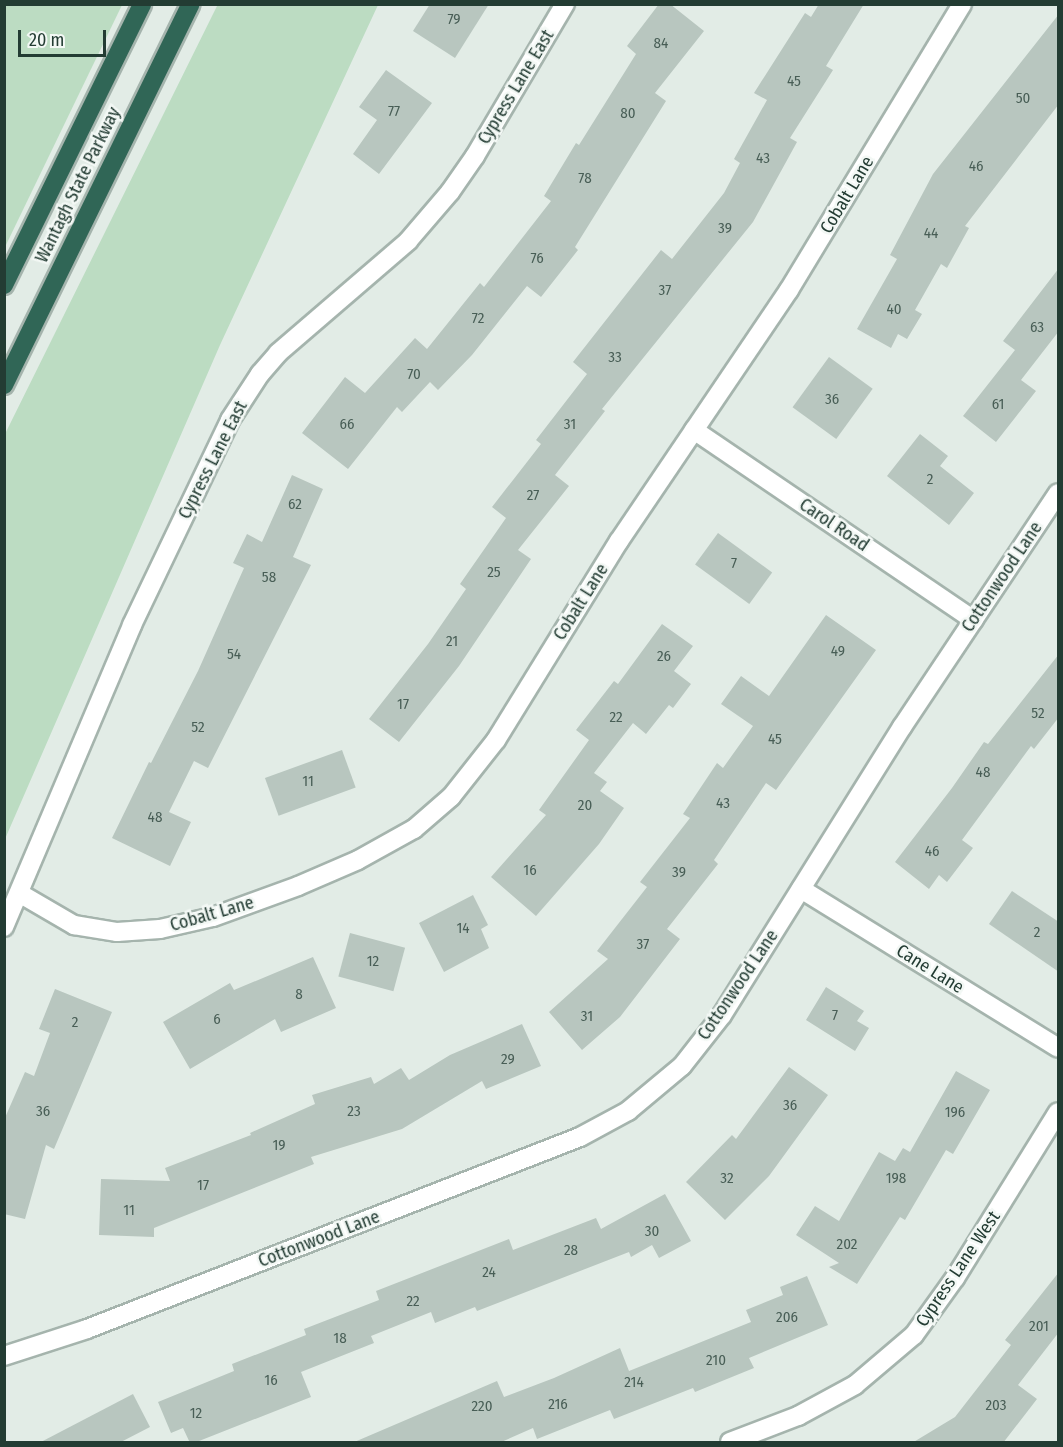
<!DOCTYPE html>
<style>
body{margin:0}
#map{position:relative;width:1063px;height:1447px;overflow:hidden;background:#e2ece6;font-family:"Fira Sans Condensed",sans-serif}
div>[style]{position:absolute}
.green>*{inset:0;background:#bcdcc2}
.building>*{inset:0;background:#b8c6bf;transform-origin:0 0}
.roads{filter:drop-shadow(2px 0 #a5b4ad) drop-shadow(-2px 0 #a5b4ad) drop-shadow(0 2px #a5b4ad) drop-shadow(0 -2px #a5b4ad)}
.street>*{height:18px;margin:-9px;padding:0 9px;transform-origin:9px;border-radius:9px;background:#fff}
.highway>*{height:18px;margin:-9px;padding:0 9px;transform-origin:9px;border-radius:9px;background:#306656}
span{translate:-50% -50%;white-space:nowrap;text-align:center;line-height:1.15;-webkit-text-stroke:5px #f3f8f5;paint-order:stroke}
.number-label{font-size:15px;color:#485e56}
.number-label span{-webkit-text-stroke-width:0}
.street-label{font-size:18px;color:#233c33}
.frame{position:absolute;inset:0;border:6px solid #233c33;pointer-events:none}
.scale{position:absolute;left:18px;top:30px;width:88px;height:27px;box-sizing:border-box;border:3px solid #233c33;border-top:0;padding-left:8px;font-size:18px;line-height:21px;white-space:nowrap;color:#233c33;-webkit-text-stroke:4px #f3f8f5;paint-order:stroke}
</style>
<div id="map">
<div class="green">
<i style="clip-path:polygon(5px 4px,122px 5px,5px 247px,4px 5px)"></i>
<i style="clip-path:polygon(218px 4px,378px 5px,220px 345px,5px 839px,5px 434px)"></i>
</div>
<div class="building">
<i style="clip-path:polygon(430px 4px,489px 4px,455px 58px,413px 31px)"></i>
<i style="clip-path:polygon(659px 4px,670px 4px,704px 31px,655px 93px,666px 101px,575px 247px,578px 250px,541px 297px,527px 286px,472px 355px,438px 390px,430px 382px,402px 412px,397px 407px,348px 469px,302px 433px,345px 377px,365px 393px,415px 338px,427px 349px,480px 283px,484px 287px,551px 201px,544px 196px,576px 143px,579px 145px,636px 54px,627px 46px)"></i>
<i style="clip-path:polygon(819px 4px,864px 4px,826px 66px,833px 70px,790px 138px,797px 142px,753px 222px,602px 409px,605px 411px,555px 475px,569px 486px,518px 550px,531px 559px,459px 666px,399px 742px,369px 719px,428px 644px,466px 589px,460px 584px,506px 518px,492px 507px,541px 444px,536px 440px,587px 374px,573px 362px,661px 250px,672px 259px,724px 193px,740px 163px,734px 159px,767px 100px,754px 93px,805px 13px,811px 17px)"></i>
<i style="clip-path:polygon(1059px 14px,1059px 104px,965px 226px,969px 228px,947px 268px,941px 264px,915px 310px,922px 314px,907px 339px,898px 334px,891px 348px,857px 329px,897px 259px,890px 255px,933px 174px)"></i>
<i style="clip-path:polygon(386px 70px,432px 103px,379px 174px,353px 154px,377px 120px,359px 107px)"></i>
<i style="clip-path:polygon(1059px 268px,1059px 331px,1021px 380px,1036px 391px,996px 442px,963px 416px,1015px 350px,1003px 341px)"></i>
<i style="left:829px;top:357px;width:54px;height:62px;rotate:36deg"></i>
<i style="clip-path:polygon(920px 434px,948px 456px,940px 466px,974px 493px,949px 525px,887px 476px)"></i>
<i style="clip-path:polygon(292px 475px,323px 489px,293px 557px,311px 565px,208px 768px,194px 761px,169px 812px,191px 822px,170px 866px,112px 838px,149px 762px,151px 763px,198px 671px,231px 597px,244px 568px,233px 563px,247px 534px,262px 542px)"></i>
<i style="left:718px;top:533px;width:67px;height:39px;rotate:36deg"></i>
<i style="clip-path:polygon(826px 615px,876px 650px,776px 790px,766px 783px,714px 860px,718px 864px,667px 929px,680px 939px,620px 1017px,582px 1050px,549px 1012px,608px 959px,597px 951px,647px 887px,640px 882px,690px 818px,683px 814px,717px 763px,723px 768px,753px 726px,721px 704px,741px 676px,769px 696px)"></i>
<i style="clip-path:polygon(662px 624px,693px 646px,674px 671px,691px 684px,673px 708px,669px 705px,646px 734px,633px 723px,594px 773px,607px 782px,600px 791px,624px 808px,599px 844px,536px 916px,491px 877px,546px 815px,539px 810px,589px 740px,576px 730px,614px 681px,618px 684px)"></i>
<i style="clip-path:polygon(1059px 654px,1059px 717px,1034px 749px,1031px 746px,962px 840px,973px 848px,947px 882px,939px 875px,929px 889px,895px 862px,952px 788px,984px 742px,988px 744px)"></i>
<i style="left:342px;top:750px;width:40px;height:82px;rotate:70deg"></i>
<i style="clip-path:polygon(1012px 891px,1059px 922px,1059px 972px,989px 924px)"></i>
<i style="clip-path:polygon(473px 895px,488px 925px,481px 929px,489px 948px,444px 972px,419px 923px)"></i>
<i style="left:350px;top:933px;width:57px;height:45px;rotate:15deg"></i>
<i style="clip-path:polygon(313px 957px,336px 1008px,281px 1032px,275px 1019px,190px 1069px,163px 1022px,230px 983px,234px 990px)"></i>
<i style="clip-path:polygon(826px 987px,864px 1011px,857px 1021px,869px 1028px,855px 1051px,806px 1020px)"></i>
<i style="clip-path:polygon(55px 989px,112px 1012px,54px 1149px,46px 1145px,25px 1219px,4px 1214px,4px 1120px,25px 1072px,34px 1076px,50px 1033px,39px 1029px)"></i>
<i style="clip-path:polygon(522px 1024px,541px 1066px,486px 1089px,482px 1081px,402px 1129px,311px 1157px,314px 1164px,154px 1228px,154px 1237px,99px 1235px,101px 1179px,170px 1181px,165px 1168px,251px 1135px,250px 1133px,315px 1104px,312px 1095px,371px 1077px,374px 1084px,401px 1068px,409px 1080px,450px 1055px)"></i>
<i style="clip-path:polygon(789px 1067px,828px 1095px,769px 1176px,725px 1220px,686px 1182px,732px 1135px,736px 1139px)"></i>
<i style="clip-path:polygon(956px 1071px,990px 1090px,953px 1154px,946px 1150px,905px 1220px,900px 1217px,857px 1284px,829px 1267px,839px 1263px,796px 1235px,815px 1206px,839px 1221px,879px 1152px,895px 1161px,903px 1148px,910px 1152px)"></i>
<i style="clip-path:polygon(665px 1194px,691px 1241px,659px 1258px,652px 1245px,631px 1257px,629px 1252px,477px 1311px,475px 1307px,435px 1323px,431px 1312px,371px 1336px,374px 1343px,301px 1372px,311px 1397px,194px 1443px,190px 1443px,183px 1428px,171px 1433px,158px 1402px,234px 1371px,232px 1364px,306px 1335px,304px 1329px,379px 1300px,376px 1291px,509px 1239px,513px 1250px,596px 1218px,601px 1229px)"></i>
<i style="clip-path:polygon(1059px 1272px,1059px 1332px,1018px 1385px,1037px 1399px,1003px 1443px,912px 1443px,955px 1417px,1011px 1345px,1005px 1340px)"></i>
<i style="clip-path:polygon(807px 1276px,828px 1325px,749px 1358px,754px 1368px,695px 1392px,693px 1388px,614px 1419px,610px 1410px,537px 1439px,533px 1428px,499px 1443px,352px 1443px,497px 1381px,504px 1397px,554px 1378px,620px 1348px,629px 1371px,751px 1322px,746px 1310px,783px 1295px,780px 1287px)"></i>
<i style="clip-path:polygon(133px 1394px,150px 1427px,119px 1443px,39px 1443px)"></i>
</div>
<div class="roads">
<div class="street">
<i style="left:694px;top:430px;width:338px;rotate:34.2deg"></i>
<i style="left:801px;top:889px;width:302px;rotate:31.7deg"></i>
<i style="left:19px;top:893px;width:64px;rotate:30.2deg"></i>
<i style="left:74px;top:925px;width:44px;rotate:9.2deg"></i>
<i style="left:117px;top:932px;width:43px;rotate:-4deg"></i>
<i style="left:160px;top:929px;width:54px;rotate:-12.8deg"></i>
<i style="left:213px;top:917px;width:90px;rotate:-20deg"></i>
<i style="left:298px;top:886px;width:65px;rotate:-23.4deg"></i>
<i style="left:358px;top:860px;width:64px;rotate:-29deg"></i>
<i style="left:414px;top:829px;width:49px;rotate:-40.9deg"></i>
<i style="left:451px;top:797px;width:73px;rotate:-51.7deg"></i>
<i style="left:496px;top:740px;width:234px;rotate:-58.3deg"></i>
<i style="left:619px;top:541px;width:303px;rotate:-55.9deg"></i>
<i style="left:789px;top:290px;width:334px;rotate:-58.8deg"></i>
<i style="left:4px;top:927px;width:328px;rotate:-67deg"></i>
<i style="left:132px;top:625px;width:227px;rotate:-64.4deg"></i>
<i style="left:230px;top:420px;width:55px;rotate:-56.9deg"></i>
<i style="left:260px;top:374px;width:28px;rotate:-49deg"></i>
<i style="left:278px;top:353px;width:172px;rotate:-40.7deg"></i>
<i style="left:408px;top:241px;width:65px;rotate:-49.4deg"></i>
<i style="left:450px;top:192px;width:44px;rotate:-55.2deg"></i>
<i style="left:475px;top:156px;width:177px;rotate:-59.4deg"></i>
<i style="left:4px;top:1356px;width:87px;rotate:-18deg"></i>
<i style="left:87px;top:1329px;width:529px;rotate:-21.28deg"></i>
<i style="left:580px;top:1137px;width:55px;rotate:-28.4deg"></i>
<i style="left:628px;top:1111px;width:70px;rotate:-39.8deg"></i>
<i style="left:682px;top:1066px;width:65px;rotate:-51.9deg"></i>
<i style="left:722px;top:1015px;width:340px;rotate:-58deg"></i>
<i style="left:902px;top:727px;width:281px;rotate:-56.3deg"></i>
<i style="left:730px;top:1442px;width:73px;rotate:-20.9deg"></i>
<i style="left:798px;top:1416px;width:65px;rotate:-28.5deg"></i>
<i style="left:855px;top:1385px;width:77px;rotate:-40.3deg"></i>
<i style="left:914px;top:1335px;width:70px;rotate:-54.3deg"></i>
<i style="left:955px;top:1278px;width:195px;rotate:-58.2deg"></i>
</div>
<div class="highway">
<i style="left:4px;top:285px;width:313px;rotate:-63.8deg"></i>
<i style="left:4px;top:385px;width:424px;rotate:-63.9deg"></i>
</div>
</div>
<div class="number-label">
<span style="left:454px;top:20px">79</span>
<span style="left:661px;top:44px">84</span>
<span style="left:794px;top:82px">45</span>
<span style="left:1023px;top:99px">50</span>
<span style="left:394px;top:112px">77</span>
<span style="left:628px;top:114px">80</span>
<span style="left:763px;top:159px">43</span>
<span style="left:976px;top:167px">46</span>
<span style="left:585px;top:179px">78</span>
<span style="left:725px;top:229px">39</span>
<span style="left:931px;top:234px">44</span>
<span style="left:537px;top:259px">76</span>
<span style="left:665px;top:291px">37</span>
<span style="left:894px;top:310px">40</span>
<span style="left:478px;top:319px">72</span>
<span style="left:1037px;top:328px">63</span>
<span style="left:615px;top:358px">33</span>
<span style="left:414px;top:375px">70</span>
<span style="left:832px;top:400px">36</span>
<span style="left:998px;top:405px">61</span>
<span style="left:347px;top:425px">66</span>
<span style="left:570px;top:425px">31</span>
<span style="left:930px;top:480px">2</span>
<span style="left:533px;top:496px">27</span>
<span style="left:295px;top:505px">62</span>
<span style="left:734px;top:564px">7</span>
<span style="left:494px;top:573px">25</span>
<span style="left:269px;top:578px">58</span>
<span style="left:452px;top:642px">21</span>
<span style="left:838px;top:652px">49</span>
<span style="left:234px;top:655px">54</span>
<span style="left:664px;top:657px">26</span>
<span style="left:403px;top:705px">17</span>
<span style="left:1038px;top:714px">52</span>
<span style="left:616px;top:718px">22</span>
<span style="left:198px;top:728px">52</span>
<span style="left:775px;top:740px">45</span>
<span style="left:983px;top:773px">48</span>
<span style="left:308px;top:782px">11</span>
<span style="left:723px;top:804px">43</span>
<span style="left:585px;top:806px">20</span>
<span style="left:155px;top:818px">48</span>
<span style="left:932px;top:852px">46</span>
<span style="left:530px;top:871px">16</span>
<span style="left:679px;top:873px">39</span>
<span style="left:463px;top:929px">14</span>
<span style="left:1037px;top:933px">2</span>
<span style="left:643px;top:945px">37</span>
<span style="left:373px;top:962px">12</span>
<span style="left:299px;top:995px">8</span>
<span style="left:835px;top:1016px">7</span>
<span style="left:587px;top:1017px">31</span>
<span style="left:217px;top:1020px">6</span>
<span style="left:75px;top:1023px">2</span>
<span style="left:508px;top:1060px">29</span>
<span style="left:790px;top:1106px">36</span>
<span style="left:43px;top:1112px">36</span>
<span style="left:354px;top:1112px">23</span>
<span style="left:955px;top:1113px">196</span>
<span style="left:279px;top:1146px">19</span>
<span style="left:727px;top:1179px">32</span>
<span style="left:896px;top:1179px">198</span>
<span style="left:203px;top:1186px">17</span>
<span style="left:129px;top:1211px">11</span>
<span style="left:652px;top:1232px">30</span>
<span style="left:847px;top:1245px">202</span>
<span style="left:571px;top:1251px">28</span>
<span style="left:489px;top:1273px">24</span>
<span style="left:413px;top:1302px">22</span>
<span style="left:787px;top:1318px">206</span>
<span style="left:1039px;top:1327px">201</span>
<span style="left:340px;top:1339px">18</span>
<span style="left:716px;top:1361px">210</span>
<span style="left:271px;top:1381px">16</span>
<span style="left:634px;top:1383px">214</span>
<span style="left:558px;top:1405px">216</span>
<span style="left:996px;top:1406px">203</span>
<span style="left:482px;top:1407px">220</span>
<span style="left:196px;top:1414px">12</span>
</div>
<div class="street-label">
<span style="left:516px;top:87px;rotate:-59deg">Cypress Lane East</span>
<span style="left:78px;top:185px;rotate:-64deg">Wantagh State Parkway</span>
<span style="left:847px;top:195px;rotate:-59deg">Cobalt Lane</span>
<span style="left:213px;top:460px;rotate:-63deg">Cypress Lane East</span>
<span style="left:834px;top:525px;rotate:34deg">Carol Road</span>
<span style="left:1002px;top:577px;rotate:-56deg">Cottonwood Lane</span>
<span style="left:581px;top:602px;rotate:-58deg">Cobalt Lane</span>
<span style="left:212px;top:914px;rotate:-16deg">Cobalt Lane</span>
<span style="left:930px;top:969px;rotate:32deg">Cane Lane</span>
<span style="left:738px;top:985px;rotate:-56deg">Cottonwood Lane</span>
<span style="left:319px;top:1239px;rotate:-21deg">Cottonwood Lane</span>
<span style="left:958px;top:1269px;rotate:-56deg">Cypress Lane West</span>
</div>
<div class="frame"></div>
<div class="scale">20 m</div>
</div>
